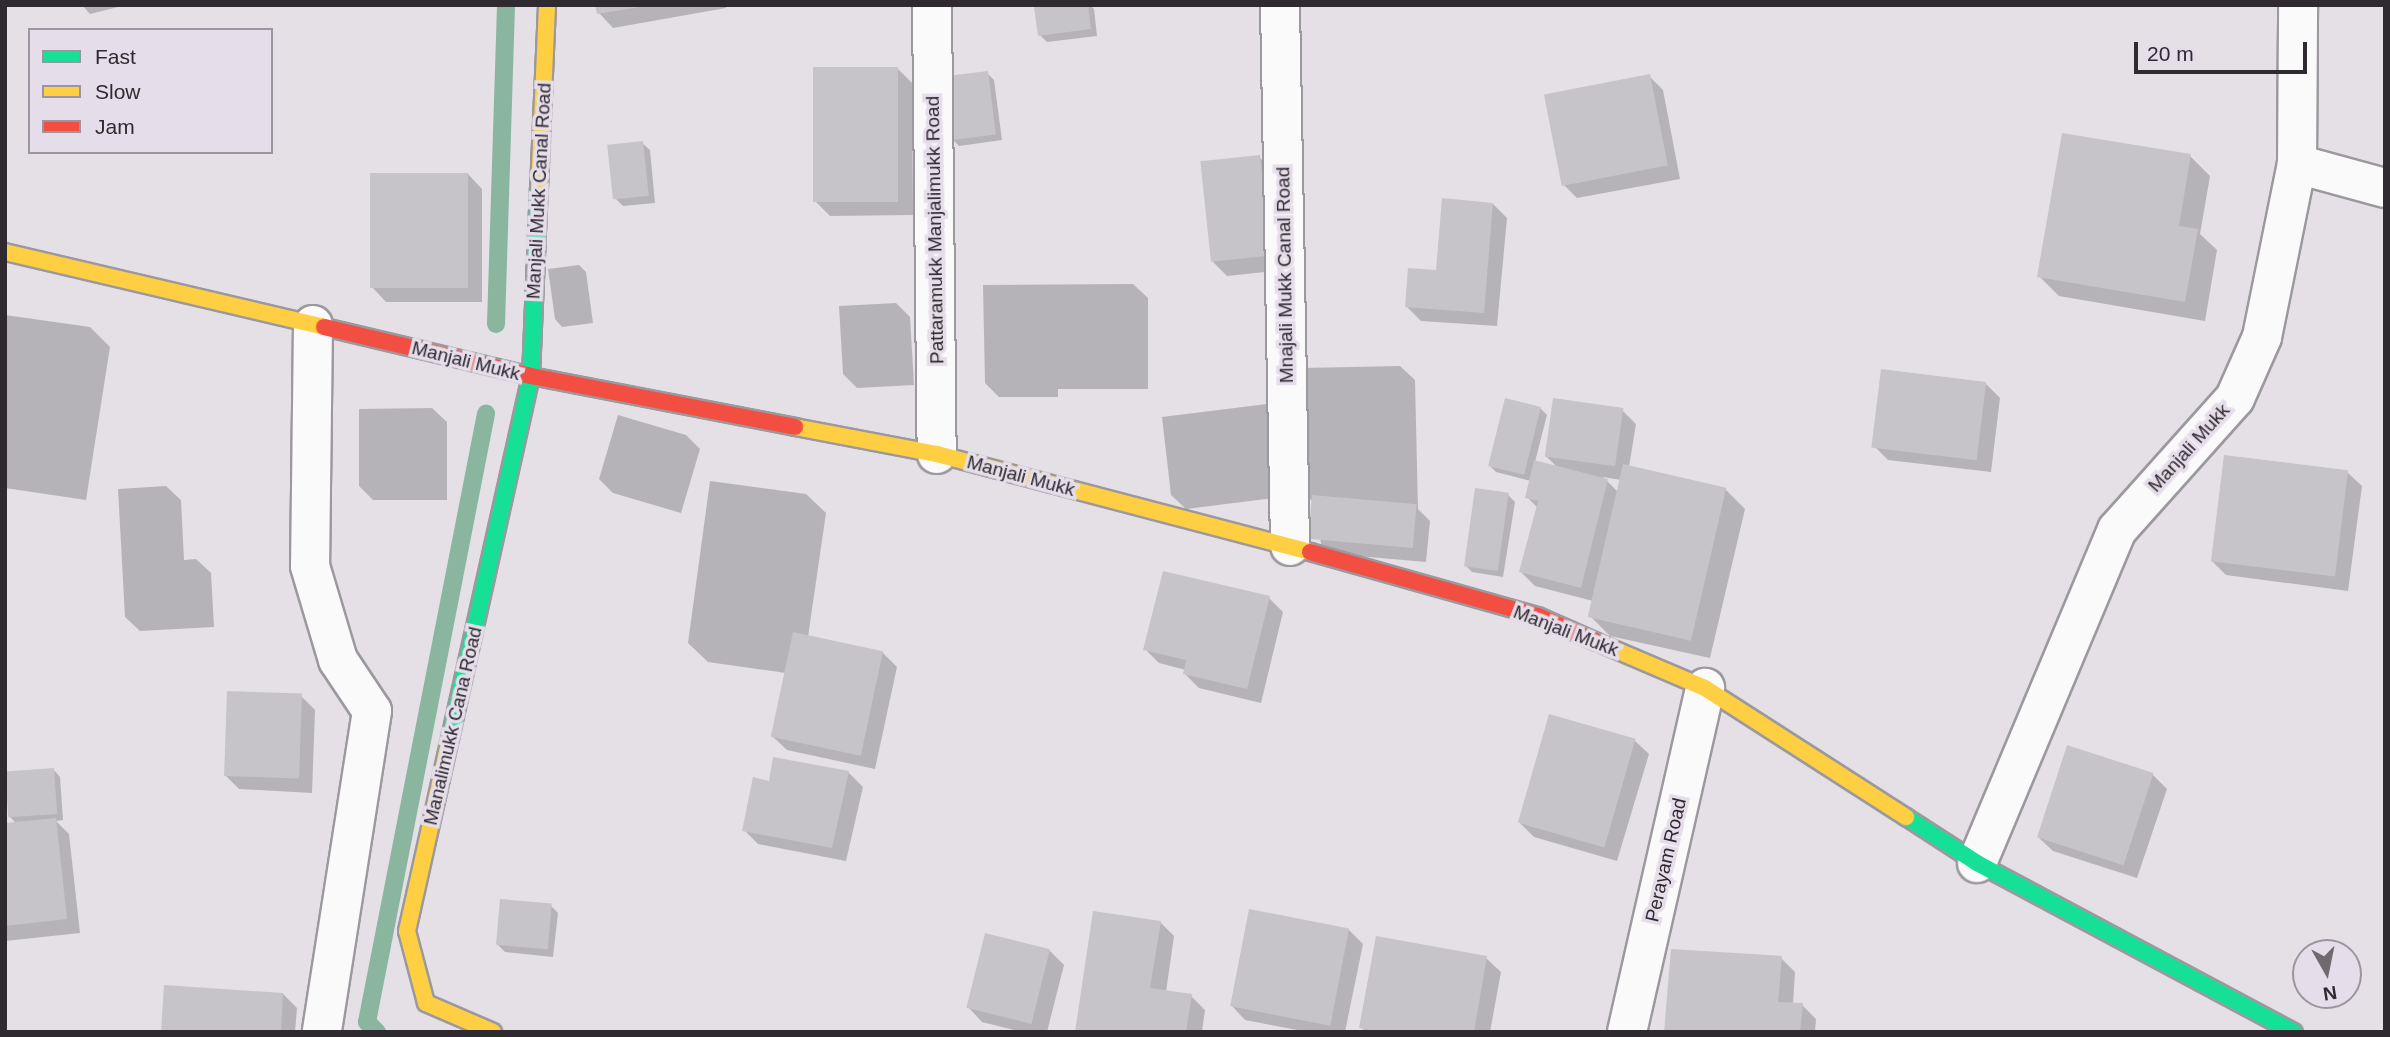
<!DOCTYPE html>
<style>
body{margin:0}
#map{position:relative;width:2390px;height:1037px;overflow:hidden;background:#e4e0e6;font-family:Arial,sans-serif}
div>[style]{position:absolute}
.shadow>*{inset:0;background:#0003}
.stream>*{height:18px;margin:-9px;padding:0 9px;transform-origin:9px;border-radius:9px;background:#8ab59f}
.building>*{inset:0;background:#c7c4c9;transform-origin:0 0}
.roads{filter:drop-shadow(2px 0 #9c999e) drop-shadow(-2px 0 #9c999e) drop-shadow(0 2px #9c999e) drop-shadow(0 -2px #9c999e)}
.street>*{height:38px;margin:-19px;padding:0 19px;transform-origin:19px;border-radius:19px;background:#fbfafb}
.fast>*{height:16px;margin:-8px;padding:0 8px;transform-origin:8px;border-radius:8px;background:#16e098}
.slow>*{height:16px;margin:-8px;padding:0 8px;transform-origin:8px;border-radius:8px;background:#ffcf43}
.jam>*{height:16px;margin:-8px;padding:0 8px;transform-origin:8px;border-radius:8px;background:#f24e42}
span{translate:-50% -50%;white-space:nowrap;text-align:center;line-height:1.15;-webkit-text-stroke:7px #e5dde9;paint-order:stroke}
.street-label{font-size:19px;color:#2e2a2f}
.frame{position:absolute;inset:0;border:7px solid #2e2a2f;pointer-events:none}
.legend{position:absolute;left:28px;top:28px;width:245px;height:126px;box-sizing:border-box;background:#e5dde9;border:2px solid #9c959f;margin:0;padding:9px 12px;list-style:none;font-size:21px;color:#2e2a2f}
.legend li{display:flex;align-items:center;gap:14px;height:35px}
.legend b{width:35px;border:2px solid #9c959f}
.north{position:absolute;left:2292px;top:939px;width:70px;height:70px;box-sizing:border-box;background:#e5dde9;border:2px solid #9c959f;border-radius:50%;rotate:171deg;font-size:19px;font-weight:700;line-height:28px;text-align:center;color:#2e2a2f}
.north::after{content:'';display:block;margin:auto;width:24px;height:32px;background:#6e6a6f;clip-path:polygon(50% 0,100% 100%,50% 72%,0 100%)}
.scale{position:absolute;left:2134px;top:42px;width:173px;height:32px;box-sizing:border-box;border:4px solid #2e2a2f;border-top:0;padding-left:9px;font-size:21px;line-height:24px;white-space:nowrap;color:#2e2a2f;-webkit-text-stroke:5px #e5dde9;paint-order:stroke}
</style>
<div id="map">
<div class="shadow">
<i style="clip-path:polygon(82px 5px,126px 5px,90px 14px)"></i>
<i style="clip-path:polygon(597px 5px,725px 5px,726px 8px,613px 28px,599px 13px)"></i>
<i style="clip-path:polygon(808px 5px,839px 5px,810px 7px)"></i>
<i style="clip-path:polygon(1060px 5px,1090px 5px,1094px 9px,1097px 36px,1047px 42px,1040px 35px)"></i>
<i style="clip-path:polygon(897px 68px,912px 83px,913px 215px,830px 216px,816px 202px)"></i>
<i style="clip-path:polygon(987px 73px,994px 80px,1002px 140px,959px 146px,952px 139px)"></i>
<i style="clip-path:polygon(1649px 76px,1663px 90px,1680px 179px,1577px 198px,1563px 184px)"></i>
<i style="clip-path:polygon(642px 143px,650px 150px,655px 203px,623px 206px,616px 199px)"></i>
<i style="clip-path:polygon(2190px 156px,2210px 176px,2200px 234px,2217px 250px,2205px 321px,2059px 296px,2039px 276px)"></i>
<i style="clip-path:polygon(1259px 157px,1273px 171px,1283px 270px,1227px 276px,1213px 262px)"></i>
<i style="clip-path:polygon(468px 174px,482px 189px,482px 302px,386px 302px,372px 287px)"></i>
<i style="clip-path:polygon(1493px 204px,1507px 218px,1497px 326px,1421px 321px,1406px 306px)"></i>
<i style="clip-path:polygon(579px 265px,586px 272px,593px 323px,562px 327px,555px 319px,548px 269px)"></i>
<i style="clip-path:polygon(1133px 284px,1148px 298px,1148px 389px,1058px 389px,1058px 397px,999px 397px,985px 383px,983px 285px)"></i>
<i style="clip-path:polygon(896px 303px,910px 317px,914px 385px,857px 388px,843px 374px,839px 306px)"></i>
<i style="clip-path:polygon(5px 315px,90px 327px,110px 347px,86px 500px,5px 488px)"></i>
<i style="clip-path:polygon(1400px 366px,1415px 380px,1418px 509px,1430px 521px,1426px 562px,1323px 553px,1313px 502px,1304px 493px,1302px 368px)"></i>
<i style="clip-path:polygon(1986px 384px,2000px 398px,1991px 472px,1888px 460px,1874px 446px)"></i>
<i style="clip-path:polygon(1267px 404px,1282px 418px,1291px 496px,1186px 509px,1171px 495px,1162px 417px)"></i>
<i style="clip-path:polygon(432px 408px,447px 422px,447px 500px,373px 500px,359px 486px,359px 409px)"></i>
<i style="clip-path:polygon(evenodd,1540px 408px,1547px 415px,1535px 462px,1558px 468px,1545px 455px,1622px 410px,1636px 424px,1629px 467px,1725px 489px,1745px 509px,1710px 658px,1610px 636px,1590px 616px,1593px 601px,1535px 586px,1521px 572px,1538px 508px,1527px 497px,1531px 481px,1496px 472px,1489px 465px,1540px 408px,1603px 477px,1621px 480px,1618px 492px,1603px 477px)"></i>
<i style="clip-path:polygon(618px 415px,686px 435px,700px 449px,681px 513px,613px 493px,599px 479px)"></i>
<i style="clip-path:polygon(2347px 472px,2362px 486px,2348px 591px,2226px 575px,2212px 561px)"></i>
<i style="clip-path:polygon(710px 481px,806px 494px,826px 513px,808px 637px,882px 652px,897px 667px,875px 769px,787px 750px,772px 736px,786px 673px,708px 662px,688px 643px)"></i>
<i style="clip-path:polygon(166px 486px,181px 500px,184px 560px,196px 559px,211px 573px,214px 627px,140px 631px,125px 617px,118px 489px)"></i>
<i style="clip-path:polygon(1508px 495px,1515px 502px,1503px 577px,1472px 572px,1465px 565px)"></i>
<i style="clip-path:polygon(1269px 598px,1283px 612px,1261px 703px,1199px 688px,1185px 674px,1186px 670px,1159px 663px,1145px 649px)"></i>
<i style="clip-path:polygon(301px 696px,315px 710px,312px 793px,239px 789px,225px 775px)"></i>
<i style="clip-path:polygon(1634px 740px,1649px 754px,1617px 861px,1534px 837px,1520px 823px)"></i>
<i style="clip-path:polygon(53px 769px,60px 777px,63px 820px,56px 821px,69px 834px,80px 933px,5px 941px,5px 825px,17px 824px,9px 816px)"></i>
<i style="clip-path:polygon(848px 772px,863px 787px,846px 861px,758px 844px,744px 830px,770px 783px)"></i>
<i style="clip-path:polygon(2153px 775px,2167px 789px,2137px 878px,2053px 851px,2038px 837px)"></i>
<i style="clip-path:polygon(551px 906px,558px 913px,553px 957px,505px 952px,498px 945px)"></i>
<i style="clip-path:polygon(1160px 922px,1174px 936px,1166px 992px,1191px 996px,1205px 1010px,1202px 1032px,1077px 1032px)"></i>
<i style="clip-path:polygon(1349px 930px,1363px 944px,1345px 1032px,1307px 1032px,1245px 1020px,1231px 1005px)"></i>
<i style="clip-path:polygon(1049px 950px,1064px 965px,1047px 1032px,1022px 1032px,982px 1022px,968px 1007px)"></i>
<i style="clip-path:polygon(1486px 958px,1501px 972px,1490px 1032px,1366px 1032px,1361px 1027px)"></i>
<i style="clip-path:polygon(1781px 958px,1795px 972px,1793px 1004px,1802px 1005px,1816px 1019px,1815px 1032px,1666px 1032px)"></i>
<i style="clip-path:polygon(283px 994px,297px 1008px,295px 1032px,163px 1032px)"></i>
</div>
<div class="stream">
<i style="left:496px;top:324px;width:319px;rotate:-88.2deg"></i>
<i style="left:377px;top:1032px;width:14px;rotate:-135deg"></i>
<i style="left:367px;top:1022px;width:620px;rotate:-78.93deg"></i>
</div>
<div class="building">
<i style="clip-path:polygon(595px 5px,640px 5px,640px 7px,597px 14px)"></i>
<i style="clip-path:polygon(1048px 5px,1088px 5px,1091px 29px,1038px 36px,1034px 7px)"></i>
<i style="left:813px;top:67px;width:85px;height:135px"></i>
<i style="left:988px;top:71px;width:64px;height:46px;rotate:83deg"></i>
<i style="left:1650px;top:74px;width:93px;height:108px;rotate:79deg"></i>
<i style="clip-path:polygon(2062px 133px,2191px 154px,2179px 226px,2198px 229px,2185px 302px,2037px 277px)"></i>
<i style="left:643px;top:141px;width:55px;height:36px;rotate:84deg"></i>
<i style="left:1260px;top:155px;width:101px;height:60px;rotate:84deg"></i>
<i style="left:370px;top:173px;width:98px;height:115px"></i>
<i style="clip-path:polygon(1442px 198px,1493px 203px,1484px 313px,1405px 307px,1408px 268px,1436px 270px)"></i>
<i style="left:1881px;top:369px;width:106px;height:79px;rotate:7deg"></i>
<i style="left:1505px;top:398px;width:37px;height:70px;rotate:14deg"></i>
<i style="left:1553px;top:398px;width:71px;height:59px;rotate:8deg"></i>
<i style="left:2224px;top:455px;width:125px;height:107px;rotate:7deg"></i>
<i style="clip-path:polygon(1534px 460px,1608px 479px,1581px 588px,1519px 572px,1538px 501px,1525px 498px)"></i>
<i style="left:1623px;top:464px;width:106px;height:157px;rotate:13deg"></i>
<i style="left:1475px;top:488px;width:34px;height:79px;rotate:8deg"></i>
<i style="left:1312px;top:495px;width:105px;height:44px;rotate:5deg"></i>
<i style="clip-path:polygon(1163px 571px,1270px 596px,1247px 689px,1183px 674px,1186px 660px,1143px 650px)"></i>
<i style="left:793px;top:632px;width:92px;height:107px;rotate:12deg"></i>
<i style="left:227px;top:691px;width:75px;height:85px;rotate:2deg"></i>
<i style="left:1549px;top:714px;width:90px;height:113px;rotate:16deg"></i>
<i style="left:2067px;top:745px;width:91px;height:97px;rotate:18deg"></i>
<i style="clip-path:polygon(773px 757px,849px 771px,832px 848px,742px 831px,753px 777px,769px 781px)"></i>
<i style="left:54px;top:768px;width:46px;height:49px;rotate:86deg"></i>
<i style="clip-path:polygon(56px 818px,67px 919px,5px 926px,5px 823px)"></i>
<i style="left:500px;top:899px;width:52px;height:46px;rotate:5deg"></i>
<i style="left:1249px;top:909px;width:102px;height:99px;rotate:11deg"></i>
<i style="clip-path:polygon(1093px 911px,1161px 921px,1150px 988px,1192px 994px,1186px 1032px,1075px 1032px)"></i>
<i style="left:985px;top:933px;width:67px;height:77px;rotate:14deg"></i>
<i style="clip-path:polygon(1376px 936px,1487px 956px,1474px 1032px,1380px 1032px,1359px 1028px)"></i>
<i style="clip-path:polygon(1671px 949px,1782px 956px,1778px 1002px,1803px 1003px,1800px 1032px,1664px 1032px)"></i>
<i style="clip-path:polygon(164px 985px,283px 993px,281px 1032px,161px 1032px)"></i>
</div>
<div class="roads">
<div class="street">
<i style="left:932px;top:5px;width:449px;rotate:89.4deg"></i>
<i style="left:1280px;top:5px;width:541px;rotate:88.94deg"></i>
<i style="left:2297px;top:164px;width:91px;rotate:15.3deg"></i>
<i style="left:313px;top:325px;width:241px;rotate:90.7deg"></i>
<i style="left:310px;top:566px;width:98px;rotate:73.4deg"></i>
<i style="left:338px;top:660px;width:61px;rotate:56.3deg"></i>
<i style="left:372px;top:711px;width:325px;rotate:98.9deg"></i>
<i style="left:1977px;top:863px;width:361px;rotate:-67.2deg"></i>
<i style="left:2117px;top:530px;width:177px;rotate:-48.2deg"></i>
<i style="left:2235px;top:398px;width:67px;rotate:-66.1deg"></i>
<i style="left:2262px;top:337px;width:177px;rotate:-78.6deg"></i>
<i style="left:2297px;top:164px;width:159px;rotate:-89.6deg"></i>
<i style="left:1627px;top:1032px;width:353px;rotate:-77.2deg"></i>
</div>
<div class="fast">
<i style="left:451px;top:734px;width:367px;rotate:-77.4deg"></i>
<i style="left:531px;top:376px;width:187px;rotate:-87.6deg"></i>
<i style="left:1906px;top:817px;width:85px;rotate:32.9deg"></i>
<i style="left:1977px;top:863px;width:359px;rotate:28.1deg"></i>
</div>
<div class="slow">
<i style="left:539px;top:189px;width:184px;rotate:-87.5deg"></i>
<i style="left:5px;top:252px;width:328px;rotate:13.2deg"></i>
<i style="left:795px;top:427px;width:145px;rotate:10.8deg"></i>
<i style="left:937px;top:454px;width:386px;rotate:14.7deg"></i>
<i style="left:1597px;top:642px;width:117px;rotate:23.1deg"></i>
<i style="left:1705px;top:688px;width:239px;rotate:32.7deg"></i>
<i style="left:451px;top:734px;width:202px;rotate:102.6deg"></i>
<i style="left:407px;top:931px;width:74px;rotate:75.2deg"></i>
<i style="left:426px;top:1003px;width:73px;rotate:23.4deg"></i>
</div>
<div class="jam">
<i style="left:324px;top:327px;width:213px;rotate:13.3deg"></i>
<i style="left:531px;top:376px;width:269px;rotate:10.9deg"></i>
<i style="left:1310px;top:552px;width:237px;rotate:15.7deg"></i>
<i style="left:1538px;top:616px;width:64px;rotate:23.8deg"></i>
</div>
</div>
<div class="street-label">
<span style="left:539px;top:191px;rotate:-87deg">Manjali Mukk Canal Road</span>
<span style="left:935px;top:230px;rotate:-91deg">Pattaramukk Manjalimukk Road</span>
<span style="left:1285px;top:275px;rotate:-91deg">Mnajali Mukk Canal Road</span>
<span style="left:466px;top:361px;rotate:14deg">Manjali Mukk</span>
<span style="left:2189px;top:448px;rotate:-48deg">Manjali Mukk</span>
<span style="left:1021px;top:476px;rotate:15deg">Manjali Mukk</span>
<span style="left:1566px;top:631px;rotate:21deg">Manjali Mukk</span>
<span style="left:453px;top:726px;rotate:-77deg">Manalimukk Cana Road</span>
<span style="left:1666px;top:860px;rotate:-77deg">Perayam Road</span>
</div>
<div class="frame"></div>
<ul class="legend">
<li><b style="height:9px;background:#16e098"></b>Fast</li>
<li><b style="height:9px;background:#ffcf43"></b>Slow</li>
<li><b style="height:9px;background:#f24e42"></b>Jam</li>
</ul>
<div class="north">N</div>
<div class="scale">20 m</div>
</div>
